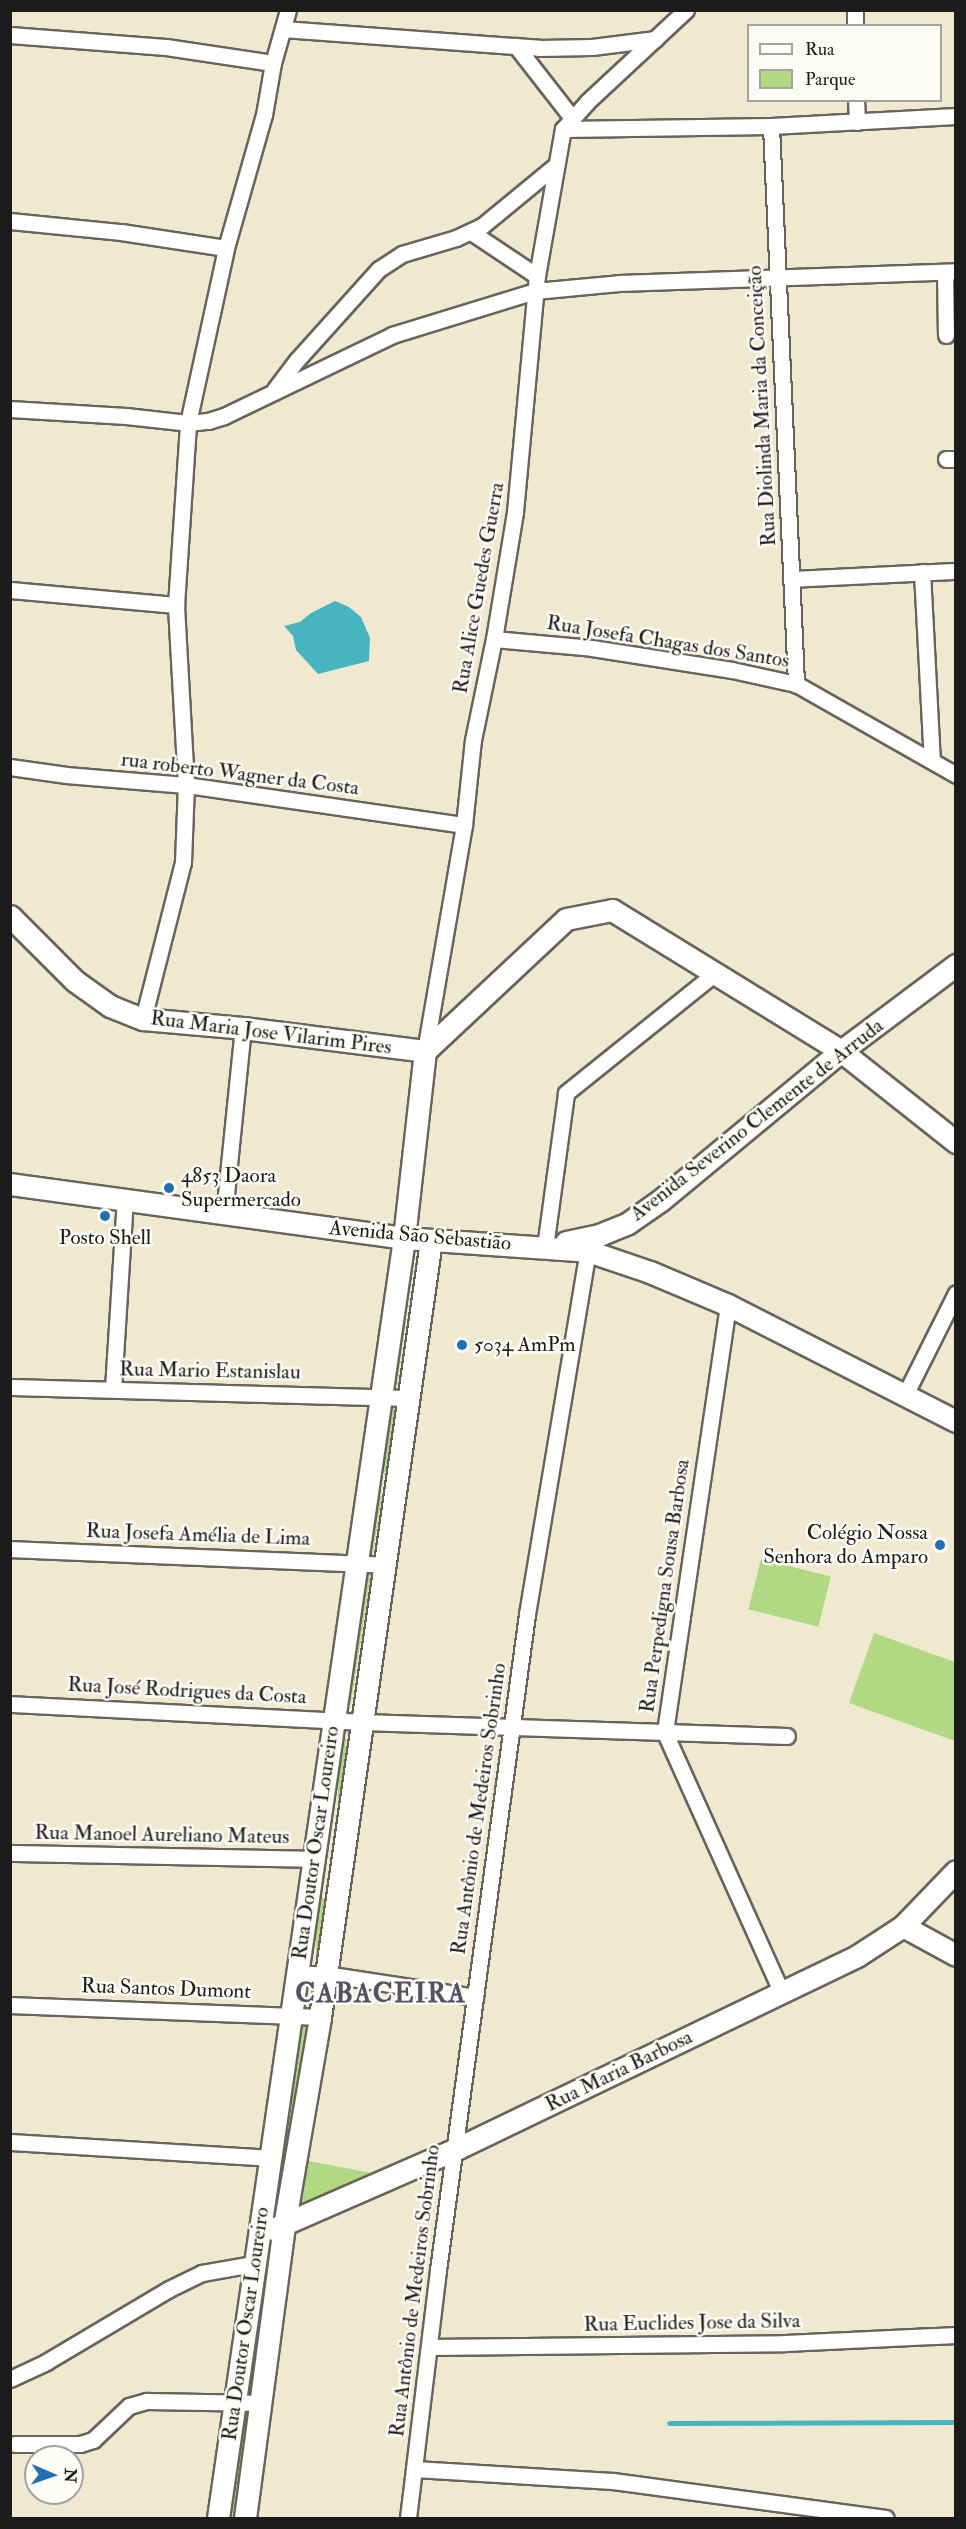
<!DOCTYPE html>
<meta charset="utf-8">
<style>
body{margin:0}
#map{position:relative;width:966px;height:2529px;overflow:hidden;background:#f0e9d0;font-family:"IM FELL Double Pica",serif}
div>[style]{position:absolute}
.green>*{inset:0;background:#b1d983;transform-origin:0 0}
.water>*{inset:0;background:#46b5c0}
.stream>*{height:5px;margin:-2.5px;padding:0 2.5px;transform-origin:2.5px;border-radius:2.5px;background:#46b5c0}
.roads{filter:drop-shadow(2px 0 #66645b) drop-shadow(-2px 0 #66645b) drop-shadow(0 2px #66645b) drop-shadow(0 -2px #66645b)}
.street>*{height:15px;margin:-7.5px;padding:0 7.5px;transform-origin:7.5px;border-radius:7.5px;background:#fff}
.secondary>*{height:21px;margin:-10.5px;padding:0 10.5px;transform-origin:10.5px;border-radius:10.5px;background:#fff}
.dots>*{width:16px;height:16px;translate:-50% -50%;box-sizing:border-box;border:3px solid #fdfcf7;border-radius:50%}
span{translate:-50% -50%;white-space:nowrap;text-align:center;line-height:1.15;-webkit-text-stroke:5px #fdfcf7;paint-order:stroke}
.street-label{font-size:21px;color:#1c1c1c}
.poi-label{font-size:21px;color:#1c1c1c}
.left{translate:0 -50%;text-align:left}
.right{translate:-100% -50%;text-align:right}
.district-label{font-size:27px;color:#545162;font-weight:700;letter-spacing:1.5px}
.frame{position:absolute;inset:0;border:12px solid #1c1c1c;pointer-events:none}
.legend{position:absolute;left:747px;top:24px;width:195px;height:78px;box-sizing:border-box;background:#fdfcf7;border:2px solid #a3a29f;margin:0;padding:8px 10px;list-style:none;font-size:18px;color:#1c1c1c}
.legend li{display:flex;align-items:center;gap:12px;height:30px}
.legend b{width:30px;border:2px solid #a3a29f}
.north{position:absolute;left:24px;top:2445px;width:60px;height:60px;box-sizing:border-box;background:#fdfcf7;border:2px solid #a3a29f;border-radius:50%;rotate:92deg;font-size:16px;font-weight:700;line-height:24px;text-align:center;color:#1c1c1c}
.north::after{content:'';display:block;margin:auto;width:21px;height:27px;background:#1f6fb2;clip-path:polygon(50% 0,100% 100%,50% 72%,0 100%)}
</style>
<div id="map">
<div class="green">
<i style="left:399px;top:1320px;width:7px;height:66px;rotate:8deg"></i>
<i style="clip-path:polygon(395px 1408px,386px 1472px,376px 1474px,386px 1409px)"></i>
<i style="left:382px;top:1496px;width:61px;height:9px;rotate:99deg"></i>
<i style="left:761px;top:1559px;width:72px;height:52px;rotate:14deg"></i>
<i style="clip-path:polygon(363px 1574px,371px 1574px,351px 1703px,345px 1702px)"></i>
<i style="clip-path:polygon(874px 1633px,955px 1662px,955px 1741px,849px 1703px)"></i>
<i style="left:338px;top:1738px;width:8px;height:138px"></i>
<i style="left:316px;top:1898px;width:9px;height:60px"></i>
<i style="clip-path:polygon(297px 2015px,308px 2016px,275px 2228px,236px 2518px,227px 2518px)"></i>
<i style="clip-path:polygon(303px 2160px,372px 2173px,297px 2208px)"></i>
</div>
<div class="water">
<i style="clip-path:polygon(335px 601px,349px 607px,361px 617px,370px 638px,369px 661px,318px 674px,296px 650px,293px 636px,284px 626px,300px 622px,311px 613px)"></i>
</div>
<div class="stream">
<i style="left:669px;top:2423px;width:287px;rotate:-0.2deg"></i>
</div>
<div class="roads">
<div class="street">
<i style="left:855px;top:10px;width:16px;rotate:90deg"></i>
<i style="left:283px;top:29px;width:257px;rotate:4.2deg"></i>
<i style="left:539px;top:48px;width:53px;rotate:-1.1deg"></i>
<i style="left:592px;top:47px;width:64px;rotate:-7.2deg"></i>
<i style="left:10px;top:35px;width:156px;rotate:4.4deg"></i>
<i style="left:166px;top:47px;width:108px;rotate:8.5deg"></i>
<i style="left:516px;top:46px;width:91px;rotate:52.1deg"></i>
<i style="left:856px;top:100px;width:22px;rotate:87deg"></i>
<i style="left:771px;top:126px;width:559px;rotate:87.43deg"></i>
<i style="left:563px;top:129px;width:208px;rotate:-0.8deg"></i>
<i style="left:771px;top:126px;width:185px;rotate:-3.1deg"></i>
<i style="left:10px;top:221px;width:112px;rotate:5.7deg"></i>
<i style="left:121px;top:232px;width:106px;rotate:8.7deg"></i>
<i style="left:471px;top:232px;width:79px;rotate:33.7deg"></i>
<i style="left:945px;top:272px;width:63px;rotate:89.1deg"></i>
<i style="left:275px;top:389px;width:36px;rotate:-53deg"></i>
<i style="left:297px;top:360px;width:122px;rotate:-48deg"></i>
<i style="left:379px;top:269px;width:27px;rotate:-33deg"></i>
<i style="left:402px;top:254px;width:56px;rotate:-16.5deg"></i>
<i style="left:456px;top:238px;width:29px;rotate:-25deg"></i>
<i style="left:482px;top:226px;width:96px;rotate:-39.5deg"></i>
<i style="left:10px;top:409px;width:116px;rotate:3.5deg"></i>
<i style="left:126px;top:416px;width:62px;rotate:6.4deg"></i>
<i style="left:188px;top:423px;width:20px;rotate:-6deg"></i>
<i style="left:208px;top:421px;width:17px;rotate:-17deg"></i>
<i style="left:224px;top:416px;width:187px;rotate:-25.7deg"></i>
<i style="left:392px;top:335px;width:150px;rotate:-17.1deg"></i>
<i style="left:535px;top:291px;width:84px;rotate:-5.4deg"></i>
<i style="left:619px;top:283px;width:337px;rotate:-2deg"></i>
<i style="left:946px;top:459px;width:10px"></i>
<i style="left:922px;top:572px;width:189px;rotate:87deg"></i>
<i style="left:791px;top:579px;width:165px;rotate:-2.8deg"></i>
<i style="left:10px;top:590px;width:167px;rotate:5.2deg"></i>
<i style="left:176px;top:605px;width:182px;rotate:-86.2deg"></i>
<i style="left:188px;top:423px;width:179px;rotate:-77.7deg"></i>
<i style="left:226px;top:248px;width:138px;rotate:-74.1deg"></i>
<i style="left:264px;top:115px;width:53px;rotate:-80.2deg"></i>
<i style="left:273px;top:63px;width:55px;rotate:-74.2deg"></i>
<i style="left:494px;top:639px;width:98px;rotate:5.2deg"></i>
<i style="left:592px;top:648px;width:142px;rotate:8.9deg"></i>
<i style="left:732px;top:670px;width:66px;rotate:12.3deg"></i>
<i style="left:796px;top:684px;width:184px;rotate:29.6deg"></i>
<i style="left:10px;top:767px;width:57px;rotate:8.1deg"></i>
<i style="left:66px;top:775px;width:120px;rotate:4.8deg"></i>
<i style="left:186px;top:785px;width:281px;rotate:8.2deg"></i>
<i style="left:143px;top:1019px;width:162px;rotate:-75.7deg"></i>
<i style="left:183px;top:862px;width:77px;rotate:-87.8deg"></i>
<i style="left:186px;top:785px;width:180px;rotate:-93.2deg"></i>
<i style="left:425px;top:1051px;width:229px;rotate:-80.2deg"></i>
<i style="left:464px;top:825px;width:85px;rotate:-84deg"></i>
<i style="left:473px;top:740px;width:103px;rotate:-78.3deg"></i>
<i style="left:494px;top:639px;width:129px;rotate:-80.6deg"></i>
<i style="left:515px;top:512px;width:237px;rotate:-84.7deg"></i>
<i style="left:537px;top:276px;width:149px;rotate:-80deg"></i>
<i style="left:563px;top:129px;width:36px;rotate:-48deg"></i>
<i style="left:587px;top:102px;width:135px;rotate:-42.9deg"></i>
<i style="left:224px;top:1214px;width:187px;rotate:-84.2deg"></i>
<i style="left:545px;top:1247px;width:155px;rotate:-82.2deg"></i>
<i style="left:566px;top:1093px;width:191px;rotate:-38.8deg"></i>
<i style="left:728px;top:1305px;width:433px;rotate:98.4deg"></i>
<i style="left:665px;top:1733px;width:285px;rotate:65.8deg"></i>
<i style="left:10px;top:1387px;width:399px;rotate:1.6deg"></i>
<i style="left:113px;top:1389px;width:189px;rotate:-86.4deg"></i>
<i style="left:904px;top:1397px;width:116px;rotate:-63.4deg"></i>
<i style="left:10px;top:1549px;width:374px;rotate:2.4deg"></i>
<i style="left:10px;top:1704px;width:352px;rotate:2.9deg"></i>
<i style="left:362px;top:1722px;width:425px;rotate:1.9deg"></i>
<i style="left:10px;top:1853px;width:303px;rotate:1.1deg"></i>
<i style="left:297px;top:1974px;width:28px"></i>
<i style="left:325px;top:1974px;width:152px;rotate:8.7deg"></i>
<i style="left:10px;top:2005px;width:310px;rotate:2.2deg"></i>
<i style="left:10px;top:2142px;width:260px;rotate:3.5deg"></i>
<i style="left:429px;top:2347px;width:356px;rotate:-0.6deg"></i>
<i style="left:785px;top:2343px;width:171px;rotate:-2.7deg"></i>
<i style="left:10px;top:2379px;width:40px;rotate:-25deg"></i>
<i style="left:46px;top:2362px;width:143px;rotate:-30.7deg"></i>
<i style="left:169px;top:2289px;width:37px;rotate:-26deg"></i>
<i style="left:202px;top:2273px;width:52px;rotate:-10deg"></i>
<i style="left:15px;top:2444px;width:65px"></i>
<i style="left:80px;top:2444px;width:14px;rotate:-17deg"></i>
<i style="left:93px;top:2440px;width:50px;rotate:-43.4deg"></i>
<i style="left:129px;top:2406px;width:19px;rotate:-16deg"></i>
<i style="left:147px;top:2401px;width:115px;rotate:1deg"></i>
<i style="left:414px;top:2469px;width:199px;rotate:3.5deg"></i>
<i style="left:613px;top:2481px;width:275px;rotate:7.7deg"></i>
<i style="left:408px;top:2518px;width:250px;rotate:-83.1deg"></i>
<i style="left:438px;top:2270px;width:662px;rotate:-82.27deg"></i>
<i style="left:527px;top:1614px;width:368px;rotate:-80.5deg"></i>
</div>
<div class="secondary">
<i style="left:10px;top:916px;width:92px;rotate:45deg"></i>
<i style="left:75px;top:981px;width:43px;rotate:35.5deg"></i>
<i style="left:110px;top:1006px;width:35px;rotate:22deg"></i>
<i style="left:143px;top:1019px;width:100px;rotate:5.1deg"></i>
<i style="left:243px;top:1028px;width:183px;rotate:7.2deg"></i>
<i style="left:10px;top:1184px;width:398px;rotate:7.8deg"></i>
<i style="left:404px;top:1238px;width:184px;rotate:4deg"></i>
<i style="left:588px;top:1251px;width:65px;rotate:18.7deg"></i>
<i style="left:650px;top:1272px;width:85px;rotate:22.9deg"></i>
<i style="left:728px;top:1305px;width:256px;rotate:27deg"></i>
<i style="left:566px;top:1242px;width:34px;rotate:-12deg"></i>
<i style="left:599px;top:1235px;width:31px;rotate:-22deg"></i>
<i style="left:628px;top:1223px;width:40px;rotate:-34.9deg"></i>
<i style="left:661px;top:1200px;width:234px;rotate:-39.6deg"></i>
<i style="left:841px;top:1051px;width:144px;rotate:-36.8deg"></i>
<i style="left:903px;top:1926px;width:60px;rotate:28.7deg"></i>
<i style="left:273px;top:2229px;width:197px;rotate:-23.6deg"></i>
<i style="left:454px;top:2150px;width:447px;rotate:-25.7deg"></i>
<i style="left:857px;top:1956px;width:55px;rotate:-33.1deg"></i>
<i style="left:903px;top:1926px;width:76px;rotate:-46.1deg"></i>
<i style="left:218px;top:2518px;width:1293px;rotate:-81.73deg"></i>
<i style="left:404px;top:1238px;width:188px;rotate:-83.6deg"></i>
<i style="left:425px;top:1051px;width:193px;rotate:-43.1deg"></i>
<i style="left:566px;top:919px;width:47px;rotate:-11.1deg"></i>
<i style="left:612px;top:910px;width:269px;rotate:31.6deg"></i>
<i style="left:841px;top:1051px;width:147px;rotate:38.4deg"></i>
<i style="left:245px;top:2518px;width:295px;rotate:-82.4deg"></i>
<i style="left:284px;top:2226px;width:212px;rotate:-80.2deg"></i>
<i style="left:320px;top:2017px;width:784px;rotate:-81.86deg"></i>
</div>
</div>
<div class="dots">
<i style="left:169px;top:1188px;background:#1f6fb2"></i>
<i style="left:105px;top:1216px;background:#1f6fb2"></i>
<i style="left:462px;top:1345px;background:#1f6fb2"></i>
<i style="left:940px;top:1545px;background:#1f6fb2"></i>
</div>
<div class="street-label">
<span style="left:762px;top:406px;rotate:-93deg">Rua Diolinda Maria da Conceição</span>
<span style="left:479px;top:588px;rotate:-80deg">Rua Alice Guedes Guerra</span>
<span style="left:668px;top:642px;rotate:9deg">Rua Josefa Chagas dos Santos</span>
<span style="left:240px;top:774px;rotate:7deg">rua roberto Wagner da Costa</span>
<span style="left:271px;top:1033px;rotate:7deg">Rua Maria Jose Vilarim Pires</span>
<span style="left:757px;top:1120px;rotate:-38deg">Avenida Severino Clemente de Arruda</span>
<span style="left:420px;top:1236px;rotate:5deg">Avenida São Sebastião</span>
<span style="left:210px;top:1371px;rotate:1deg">Rua Mario Estanislau</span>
<span style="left:198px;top:1535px;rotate:2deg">Rua Josefa Amélia de Lima</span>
<span style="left:665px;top:1586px;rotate:-82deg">Rua Perpedigna Sousa Barbosa</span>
<span style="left:187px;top:1691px;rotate:3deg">Rua José Rodrigues da Costa</span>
<span style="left:479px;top:1809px;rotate:-82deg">Rua Antônio de Medeiros Sobrinho</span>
<span style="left:162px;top:1835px;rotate:1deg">Rua Manoel Aureliano Mateus</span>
<span style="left:316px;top:1843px;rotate:-82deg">Rua Doutor Oscar Loureiro</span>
<span style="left:166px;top:1989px;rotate:2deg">Rua Santos Dumont</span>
<span style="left:619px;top:2071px;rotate:-26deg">Rua Maria Barbosa</span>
<span style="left:415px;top:2291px;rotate:-83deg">Rua Antônio de Medeiros Sobrinho</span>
<span style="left:692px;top:2323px;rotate:-1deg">Rua Euclides Jose da Silva</span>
<span style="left:246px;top:2324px;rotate:-82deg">Rua Doutor Oscar Loureiro</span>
</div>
<div class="poi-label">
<span class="left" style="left:181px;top:1188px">4853 Daora<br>Supermercado</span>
<span style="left:105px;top:1238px">Posto Shell</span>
<span class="left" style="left:474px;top:1345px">5034 AmPm</span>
<span class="right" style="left:928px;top:1545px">Colégio Nossa<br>Senhora do Amparo</span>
</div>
<div class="district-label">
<span style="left:381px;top:1994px">CABACEIRA</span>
</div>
<div class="frame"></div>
<ul class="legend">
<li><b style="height:8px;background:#fff"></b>Rua</li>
<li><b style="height:16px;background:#b1d983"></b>Parque</li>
</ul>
<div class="north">N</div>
</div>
